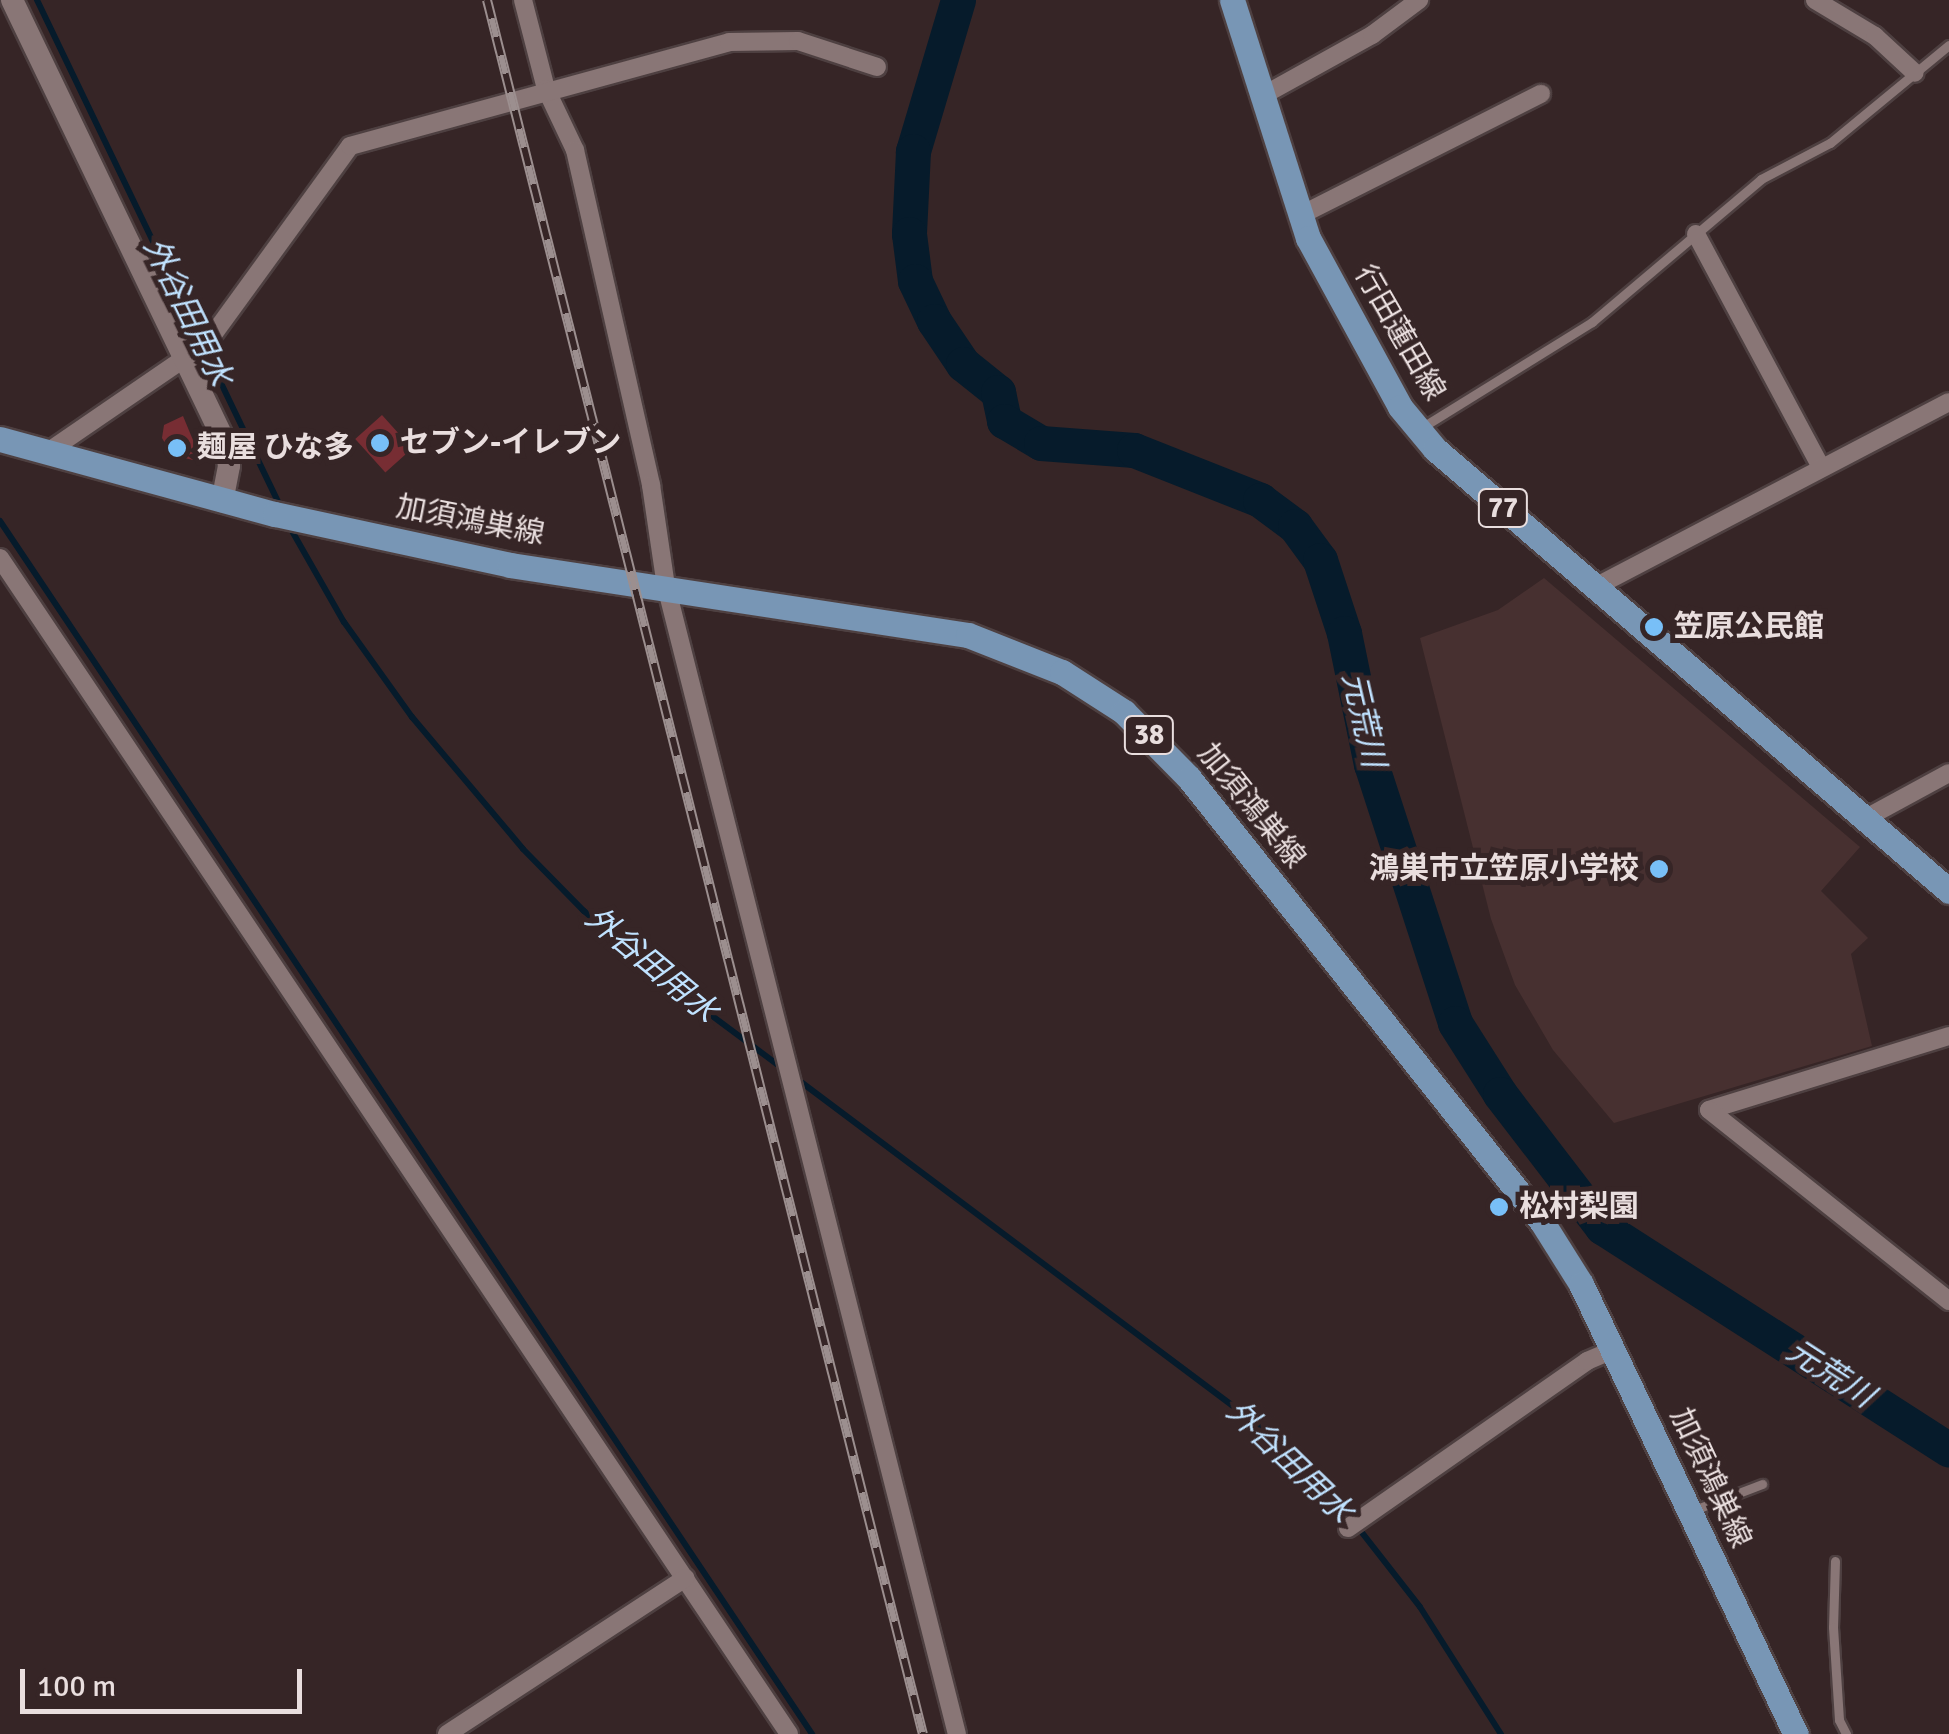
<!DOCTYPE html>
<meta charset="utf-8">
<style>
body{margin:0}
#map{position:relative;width:1949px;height:1734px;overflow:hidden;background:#362526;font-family:Signika,"Noto Sans JP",sans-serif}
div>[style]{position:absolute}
.built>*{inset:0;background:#473030}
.stream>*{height:6px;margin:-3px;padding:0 3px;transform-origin:3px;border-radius:3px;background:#061b2b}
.river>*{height:35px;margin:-17.5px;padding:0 17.5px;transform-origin:17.5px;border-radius:17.5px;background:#061b2b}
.building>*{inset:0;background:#772d33;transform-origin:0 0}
.roads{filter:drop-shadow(2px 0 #4e4041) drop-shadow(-2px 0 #4e4041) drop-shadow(0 2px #4e4041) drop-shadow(0 -2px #4e4041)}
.service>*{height:9px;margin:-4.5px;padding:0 4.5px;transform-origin:4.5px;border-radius:4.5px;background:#897676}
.minor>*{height:18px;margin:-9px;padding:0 9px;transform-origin:9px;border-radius:9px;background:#897676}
.tertiary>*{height:22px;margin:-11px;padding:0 11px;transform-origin:11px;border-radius:11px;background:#897676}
.primary>*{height:25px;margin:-12.5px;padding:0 12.5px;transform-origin:12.5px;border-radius:12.5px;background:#7896b5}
.rail>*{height:10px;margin-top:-5px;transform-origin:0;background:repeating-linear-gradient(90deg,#362526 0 19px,#9c8f8f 0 38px);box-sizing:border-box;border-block:2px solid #9c8f8f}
.dots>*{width:28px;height:28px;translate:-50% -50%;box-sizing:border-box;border:5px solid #362526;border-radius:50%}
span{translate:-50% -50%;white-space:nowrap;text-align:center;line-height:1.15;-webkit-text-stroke:10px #362526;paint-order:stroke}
.shield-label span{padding:2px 8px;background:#362526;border:2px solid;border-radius:8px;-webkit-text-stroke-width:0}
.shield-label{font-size:28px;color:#e9dede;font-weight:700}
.street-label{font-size:30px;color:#e9dede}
.poi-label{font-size:30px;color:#e9dede;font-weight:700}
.left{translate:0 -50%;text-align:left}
.right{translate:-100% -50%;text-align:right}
.water-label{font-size:32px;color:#c0e2ff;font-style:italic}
.scale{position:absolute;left:20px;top:1669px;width:282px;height:45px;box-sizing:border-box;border:5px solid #e9dede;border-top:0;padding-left:12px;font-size:30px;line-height:35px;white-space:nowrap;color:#e9dede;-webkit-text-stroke:8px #362526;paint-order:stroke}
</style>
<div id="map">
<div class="built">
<i style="clip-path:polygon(1544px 578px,1860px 847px,1821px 891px,1868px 938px,1851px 954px,1872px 1046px,1614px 1123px,1553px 1050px,1515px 985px,1491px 919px,1420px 638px,1498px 610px)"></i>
</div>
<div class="stream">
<i style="left:37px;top:0;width:564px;rotate:64.34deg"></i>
<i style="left:0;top:521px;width:1460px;rotate:56.2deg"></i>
<i style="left:288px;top:524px;width:113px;rotate:60.3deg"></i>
<i style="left:344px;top:622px;width:117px;rotate:54.4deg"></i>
<i style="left:412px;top:717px;width:172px;rotate:49.9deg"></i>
<i style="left:523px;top:849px;width:87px;rotate:45.5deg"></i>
<i style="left:584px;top:911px;width:111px;rotate:40.6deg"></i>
<i style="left:668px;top:983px;width:142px;rotate:36.7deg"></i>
<i style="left:797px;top:1079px;width:580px;rotate:36.87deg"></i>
<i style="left:1261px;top:1427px;width:125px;rotate:45.3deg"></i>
<i style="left:1349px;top:1516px;width:115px;rotate:52deg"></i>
<i style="left:1420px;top:1607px;width:151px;rotate:57.5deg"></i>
</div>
<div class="river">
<i style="left:958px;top:0;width:158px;rotate:106.6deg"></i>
<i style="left:913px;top:151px;width:83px;rotate:92.8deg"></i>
<i style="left:909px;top:234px;width:47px;rotate:82.7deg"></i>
<i style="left:915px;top:281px;width:44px;rotate:64.6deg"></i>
<i style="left:934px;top:321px;width:52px;rotate:56deg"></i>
<i style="left:963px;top:364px;width:45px;rotate:38.7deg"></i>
<i style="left:998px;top:392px;width:30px;rotate:78deg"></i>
<i style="left:1004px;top:421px;width:43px;rotate:30.7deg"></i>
<i style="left:1041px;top:443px;width:93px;rotate:4.3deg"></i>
<i style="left:1134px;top:450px;width:136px;rotate:21.6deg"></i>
<i style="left:1260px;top:500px;width:44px;rotate:36.6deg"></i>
<i style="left:1295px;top:526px;width:42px;rotate:53.7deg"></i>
<i style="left:1320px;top:560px;width:77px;rotate:71.8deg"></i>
<i style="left:1344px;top:633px;width:134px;rotate:78.4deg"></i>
<i style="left:1371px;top:764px;width:272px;rotate:72deg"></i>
<i style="left:1455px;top:1023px;width:84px;rotate:57.6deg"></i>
<i style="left:1500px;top:1094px;width:168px;rotate:52.5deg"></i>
<i style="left:1602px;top:1227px;width:412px;rotate:32.7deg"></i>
</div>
<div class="building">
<i style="left:382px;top:415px;width:45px;height:36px;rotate:48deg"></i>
<i style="clip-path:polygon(183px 416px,200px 457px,193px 460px,172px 455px,162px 438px,164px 425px)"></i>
</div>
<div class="roads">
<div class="service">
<i style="left:1421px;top:428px;width:201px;rotate:-31.8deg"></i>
<i style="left:1592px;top:322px;width:221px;rotate:-40.2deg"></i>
<i style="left:1761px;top:179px;width:78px;rotate:-27.6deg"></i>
<i style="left:1830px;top:143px;width:154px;rotate:-39.5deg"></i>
<i style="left:1694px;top:1510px;width:73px;rotate:-20.9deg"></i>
<i style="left:1835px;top:1561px;width:66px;rotate:91.7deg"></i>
<i style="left:1833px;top:1627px;width:93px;rotate:86.3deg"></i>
<i style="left:1839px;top:1720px;width:16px;rotate:63deg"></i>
</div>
<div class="minor">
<i style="left:523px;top:0;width:92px;rotate:75.5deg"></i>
<i style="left:546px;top:89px;width:68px;rotate:64.6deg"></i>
<i style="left:575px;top:150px;width:344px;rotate:77.2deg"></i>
<i style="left:651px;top:485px;width:102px;rotate:81.6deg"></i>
<i style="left:666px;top:586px;width:1184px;rotate:75.78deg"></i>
<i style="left:1815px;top:0;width:70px;rotate:31deg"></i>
<i style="left:1875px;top:36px;width:54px;rotate:42.8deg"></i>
<i style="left:1262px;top:96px;width:126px;rotate:-29deg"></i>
<i style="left:1372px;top:35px;width:59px;rotate:-36.7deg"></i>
<i style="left:1301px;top:215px;width:269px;rotate:-26.8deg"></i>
<i style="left:1696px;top:234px;width:264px;rotate:61.8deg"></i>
<i style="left:49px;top:451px;width:191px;rotate:-34.4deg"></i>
<i style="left:207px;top:343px;width:243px;rotate:-54deg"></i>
<i style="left:350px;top:146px;width:393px;rotate:-15.3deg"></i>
<i style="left:729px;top:42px;width:69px;rotate:-0.8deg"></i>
<i style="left:798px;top:41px;width:83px;rotate:18.2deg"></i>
<i style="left:0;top:558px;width:1416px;rotate:56.14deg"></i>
<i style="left:1595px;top:587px;width:399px;rotate:-27.6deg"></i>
<i style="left:1866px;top:818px;width:94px;rotate:-28.5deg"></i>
<i style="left:1949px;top:1036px;width:251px;rotate:162.9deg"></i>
<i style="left:1709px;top:1110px;width:307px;rotate:38.5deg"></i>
<i style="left:1348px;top:1528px;width:292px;rotate:-34.9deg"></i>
<i style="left:1587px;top:1361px;width:28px;rotate:-23deg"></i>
<i style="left:447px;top:1734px;width:285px;rotate:-33.2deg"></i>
</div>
<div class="tertiary">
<i style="left:12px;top:0;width:492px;rotate:64.3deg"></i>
<i style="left:225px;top:443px;width:23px;rotate:80deg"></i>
<i style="left:229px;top:466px;width:36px;rotate:101deg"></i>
</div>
<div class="primary">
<i style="left:1232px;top:0;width:250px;rotate:72.3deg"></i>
<i style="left:1308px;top:238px;width:192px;rotate:61.4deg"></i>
<i style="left:1400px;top:407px;width:55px;rotate:50.2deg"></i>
<i style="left:1435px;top:449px;width:678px;rotate:40.69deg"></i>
<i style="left:0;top:439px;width:285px;rotate:15.3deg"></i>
<i style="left:275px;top:514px;width:240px;rotate:12.2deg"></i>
<i style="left:510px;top:565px;width:463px;rotate:8.7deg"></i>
<i style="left:968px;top:635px;width:101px;rotate:21.5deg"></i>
<i style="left:1062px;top:672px;width:74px;rotate:32.8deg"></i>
<i style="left:1124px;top:712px;width:93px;rotate:45.4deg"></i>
<i style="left:1189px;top:778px;width:567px;rotate:51.51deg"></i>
<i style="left:1542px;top:1222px;width:73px;rotate:57.8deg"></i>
<i style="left:1581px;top:1284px;width:499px;rotate:64.5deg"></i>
</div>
</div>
<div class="rail">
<i style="left:487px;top:0;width:1788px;rotate:75.89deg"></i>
</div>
<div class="dots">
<i style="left:380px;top:443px;background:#78bff7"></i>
<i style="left:177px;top:448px;background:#78bff7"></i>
<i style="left:1654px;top:627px;background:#78bff7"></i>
<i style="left:1659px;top:869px;background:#78bff7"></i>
<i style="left:1499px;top:1207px;background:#78bff7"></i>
</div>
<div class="shield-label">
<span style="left:1503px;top:508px">77</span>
<span style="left:1149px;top:735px">38</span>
</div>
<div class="street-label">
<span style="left:1399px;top:333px;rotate:60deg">行田蓮田線</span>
<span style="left:470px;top:521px;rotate:11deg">加須鴻巣線</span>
<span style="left:1251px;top:806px;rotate:51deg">加須鴻巣線</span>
<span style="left:1710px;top:1478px;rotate:65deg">加須鴻巣線</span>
</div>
<div class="poi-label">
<span class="left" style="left:400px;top:443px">セブン-イレブン</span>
<span class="left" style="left:197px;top:448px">麺屋 ひな多</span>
<span class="left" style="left:1674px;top:627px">笠原公民館</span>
<span class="right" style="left:1639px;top:869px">鴻巣市立笠原小学校</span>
<span class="left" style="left:1519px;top:1207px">松村梨園</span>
</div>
<div class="water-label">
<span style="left:187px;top:312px;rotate:64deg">外谷田用水</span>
<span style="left:1363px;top:720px;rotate:77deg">元荒川</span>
<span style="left:651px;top:965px;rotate:40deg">外谷田用水</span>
<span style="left:1830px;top:1374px;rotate:33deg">元荒川</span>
<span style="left:1289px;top:1462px;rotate:44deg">外谷田用水</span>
</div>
<div class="scale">100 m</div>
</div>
